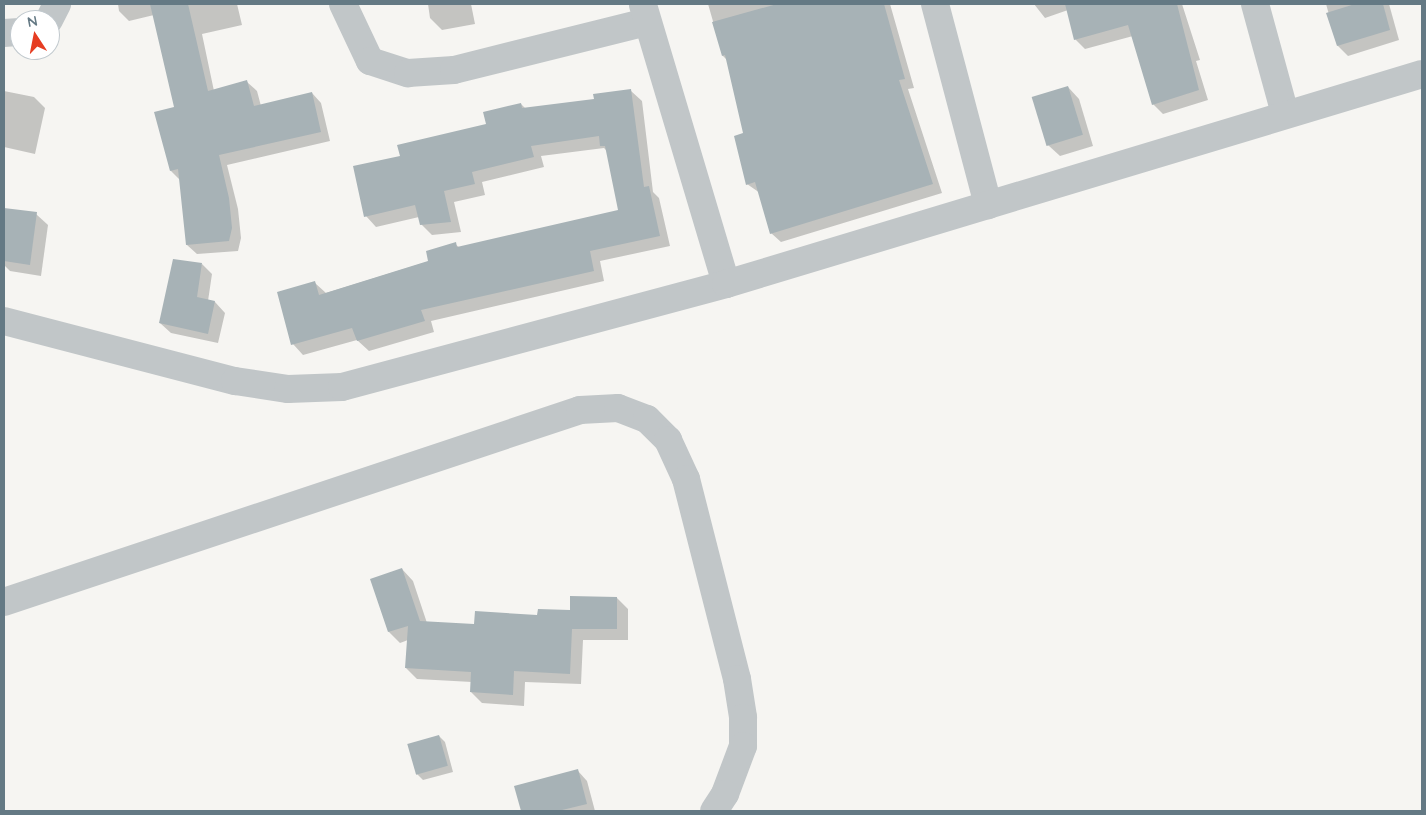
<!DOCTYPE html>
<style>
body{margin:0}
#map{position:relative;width:1426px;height:815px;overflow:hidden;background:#f6f5f2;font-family:Quicksand,sans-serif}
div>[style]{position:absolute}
.shadow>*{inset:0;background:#0003}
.building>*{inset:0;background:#a7b2b6;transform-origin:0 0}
.street>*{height:28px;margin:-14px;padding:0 14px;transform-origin:14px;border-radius:14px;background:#c1c6c8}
span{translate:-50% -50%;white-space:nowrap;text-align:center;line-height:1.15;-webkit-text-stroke:5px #fff;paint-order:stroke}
.frame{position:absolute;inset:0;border:5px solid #647984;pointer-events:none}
.north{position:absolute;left:10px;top:10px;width:50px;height:50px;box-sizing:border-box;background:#fff;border:1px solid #c1c9ce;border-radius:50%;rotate:349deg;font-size:14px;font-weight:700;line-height:20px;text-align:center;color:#647984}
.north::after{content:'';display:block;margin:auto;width:18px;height:22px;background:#e63d22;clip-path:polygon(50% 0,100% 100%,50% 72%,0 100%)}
</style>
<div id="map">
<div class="shadow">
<i style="clip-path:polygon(118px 4px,237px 4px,242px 25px,202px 34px,214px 91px,247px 82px,257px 91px,261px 106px,312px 93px,321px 103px,330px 141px,227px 165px,238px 209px,241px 238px,238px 251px,197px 254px,187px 245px,180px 180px,171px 171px,175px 108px,154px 15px,129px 21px,119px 11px)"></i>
<i style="clip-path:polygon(428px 4px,471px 4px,475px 24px,442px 30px,430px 18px)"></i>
<i style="clip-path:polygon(708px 4px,890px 4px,914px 88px,908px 89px,942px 193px,781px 242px,771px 233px,760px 193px,747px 184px,744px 134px,727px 60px,723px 56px)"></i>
<i style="clip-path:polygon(1034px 4px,1182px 4px,1200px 60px,1196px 61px,1208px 100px,1163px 114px,1153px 104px,1133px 36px,1085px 49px,1075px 39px,1068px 10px,1045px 18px)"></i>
<i style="clip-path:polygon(1326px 4px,1389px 4px,1399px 40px,1348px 56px,1338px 46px)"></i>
<i style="clip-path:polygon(1068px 87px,1079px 99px,1093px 146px,1060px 156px,1048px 145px)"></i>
<i style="clip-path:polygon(4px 91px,34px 97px,45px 108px,35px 154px,4px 147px)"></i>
<i style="clip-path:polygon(631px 91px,642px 101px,653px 192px,659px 198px,670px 246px,600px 261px,604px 281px,431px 321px,434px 332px,369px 351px,357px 340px,303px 355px,293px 344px,315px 283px,326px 293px,430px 261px,455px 244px,460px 248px,620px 211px,607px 151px,604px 148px,541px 156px,544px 167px,482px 182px,485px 195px,454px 202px,461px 232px,432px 235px,421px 224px,419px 217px,376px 227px,366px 216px,401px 157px,488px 125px,521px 104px,526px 109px,595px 100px)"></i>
<i style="clip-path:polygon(5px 209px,36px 214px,48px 225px,41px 276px,10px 271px,4px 265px)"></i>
<i style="clip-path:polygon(202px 264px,212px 274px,208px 301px,215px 302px,225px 313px,218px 343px,171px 333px,160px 323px)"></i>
<i style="clip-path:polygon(402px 569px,413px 581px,427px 623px,475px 625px,571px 611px,617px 598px,628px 609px,628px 640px,583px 640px,581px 684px,525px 682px,524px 706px,482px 703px,471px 692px,472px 682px,417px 679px,406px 668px,408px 640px,400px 643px,389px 632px,371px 580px)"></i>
<i style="clip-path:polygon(439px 736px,445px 742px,453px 772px,423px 780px,417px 774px)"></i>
<i style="clip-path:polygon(578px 771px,587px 781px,595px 811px,522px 811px,516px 787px)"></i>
</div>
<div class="building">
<i style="clip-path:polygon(150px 4px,188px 4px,208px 91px,247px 80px,254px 106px,312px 92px,321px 132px,219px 155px,229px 198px,232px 228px,229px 241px,186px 245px,178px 169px,170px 171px,154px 112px,174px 107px)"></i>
<i style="clip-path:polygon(777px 4px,884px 4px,905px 79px,899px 80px,933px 184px,770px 234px,755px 182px,746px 185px,734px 136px,743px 133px,725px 55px,722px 56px,712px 22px)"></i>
<i style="clip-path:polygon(1065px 4px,1177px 4px,1199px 90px,1152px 105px,1128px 25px,1074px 40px)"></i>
<i style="clip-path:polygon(1355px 4px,1383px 4px,1390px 30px,1337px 46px,1326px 13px)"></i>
<i style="left:1068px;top:86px;width:51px;height:38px;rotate:73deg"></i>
<i style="clip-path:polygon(631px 89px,644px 187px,649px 186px,660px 236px,590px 251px,594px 271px,421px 310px,425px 321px,357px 341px,352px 328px,291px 345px,277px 292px,315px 281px,319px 295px,428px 261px,426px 251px,456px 242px,457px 247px,618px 210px,605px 146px,600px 146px,599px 136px,531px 146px,534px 157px,472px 172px,475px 184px,444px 191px,451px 222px,420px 225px,415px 205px,364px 217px,353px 166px,400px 156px,397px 145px,486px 124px,483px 112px,521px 103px,522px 108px,594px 99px,593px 94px)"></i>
<i style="clip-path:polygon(4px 208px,37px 212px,30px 265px,4px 261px)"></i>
<i style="clip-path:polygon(173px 259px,202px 263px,197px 297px,215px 301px,208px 334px,159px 323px)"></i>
<i style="clip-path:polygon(402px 568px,420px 621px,474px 624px,475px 611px,537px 615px,538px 609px,570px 610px,570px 596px,617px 597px,617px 629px,572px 629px,570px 674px,514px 671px,513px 695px,470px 692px,471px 672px,405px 668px,408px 626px,388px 632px,370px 579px)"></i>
<i style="left:439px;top:735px;width:32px;height:33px;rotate:74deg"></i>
<i style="clip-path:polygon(578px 769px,587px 804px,558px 811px,521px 811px,514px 786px)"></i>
</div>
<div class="street">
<i style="left:343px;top:4px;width:63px;rotate:64.7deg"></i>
<i style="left:370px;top:61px;width:40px;rotate:18deg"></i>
<i style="left:408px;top:73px;width:46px;rotate:-3.7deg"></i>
<i style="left:454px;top:70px;width:199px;rotate:-14deg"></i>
<i style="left:935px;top:4px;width:208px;rotate:75.2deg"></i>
<i style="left:1255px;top:4px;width:114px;rotate:74.7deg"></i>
<i style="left:643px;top:5px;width:291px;rotate:73.4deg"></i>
<i style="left:49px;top:20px;width:18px;rotate:-63deg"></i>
<i style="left:4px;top:33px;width:16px;rotate:-4deg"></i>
<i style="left:4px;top:321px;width:239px;rotate:14.6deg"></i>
<i style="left:235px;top:381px;width:54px;rotate:8.6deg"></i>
<i style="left:288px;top:389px;width:54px;rotate:-2.1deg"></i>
<i style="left:342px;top:387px;width:398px;rotate:-15deg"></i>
<i style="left:726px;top:284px;width:727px;rotate:-16.79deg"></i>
<i style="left:4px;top:602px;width:607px;rotate:-18.43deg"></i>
<i style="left:580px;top:410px;width:38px;rotate:-3deg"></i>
<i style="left:618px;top:408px;width:31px;rotate:21deg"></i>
<i style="left:647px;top:419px;width:30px;rotate:45deg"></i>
<i style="left:668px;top:440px;width:43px;rotate:65.2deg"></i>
<i style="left:686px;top:479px;width:206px;rotate:75.7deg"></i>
<i style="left:737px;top:679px;width:39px;rotate:81deg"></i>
<i style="left:743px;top:718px;width:28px;rotate:90deg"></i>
<i style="left:743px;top:746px;width:51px;rotate:110.6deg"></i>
<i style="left:725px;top:794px;width:20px;rotate:123deg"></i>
</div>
<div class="frame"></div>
<div class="north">N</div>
</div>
